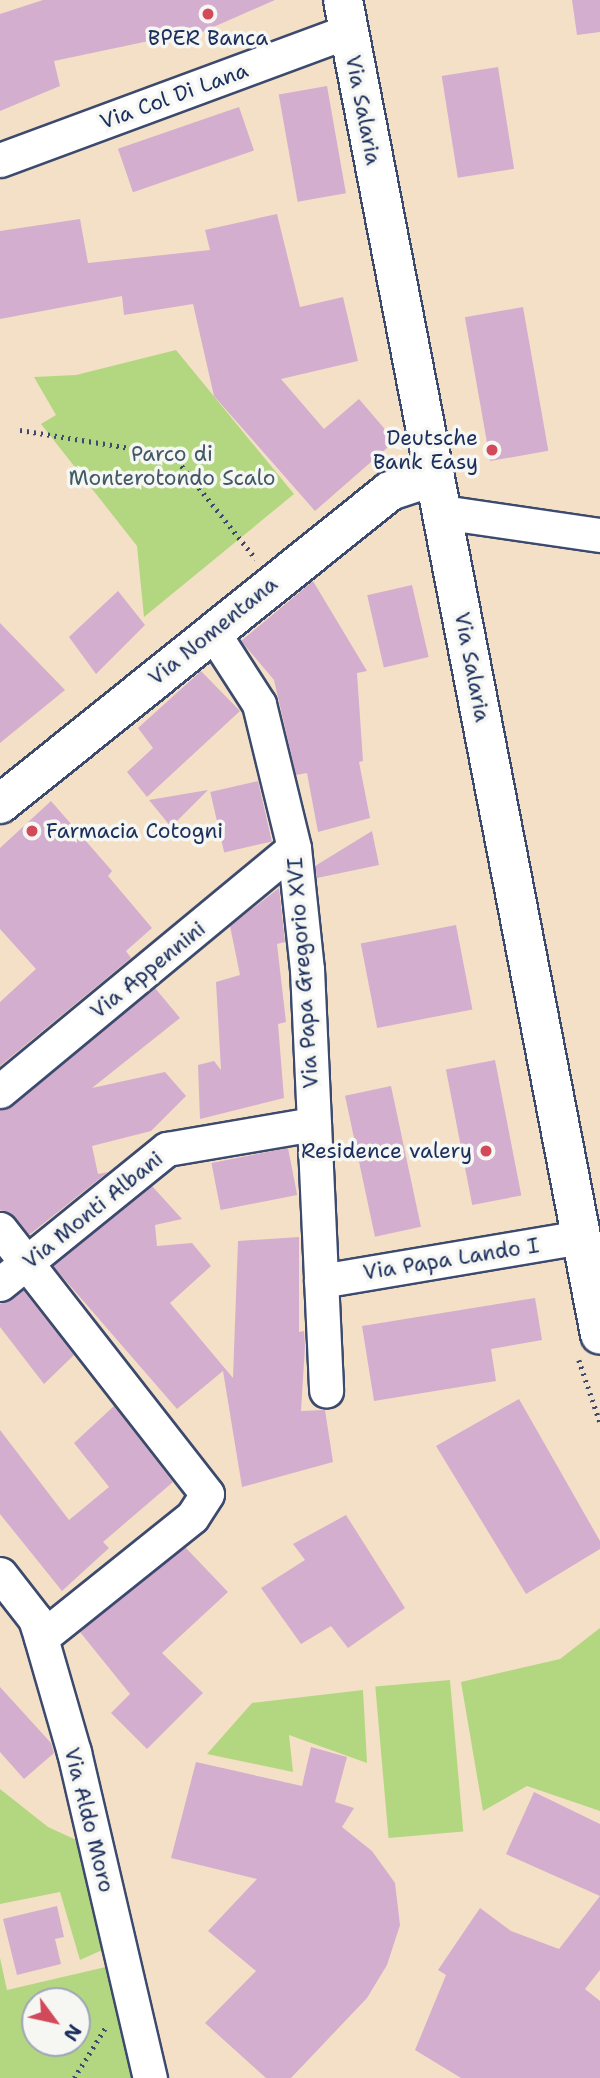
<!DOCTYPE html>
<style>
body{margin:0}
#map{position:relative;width:600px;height:2078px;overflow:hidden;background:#f4e0c6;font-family:"Shantell Sans",sans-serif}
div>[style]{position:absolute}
.green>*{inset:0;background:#b3d780;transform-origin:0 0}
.building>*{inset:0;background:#d4aece;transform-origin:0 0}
.path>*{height:4.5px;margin-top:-2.25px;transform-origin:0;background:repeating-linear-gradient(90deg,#3c4a6e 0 2px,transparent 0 7px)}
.roads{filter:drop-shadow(2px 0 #3c4a6e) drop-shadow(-2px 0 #3c4a6e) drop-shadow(0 2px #3c4a6e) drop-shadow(0 -2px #3c4a6e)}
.street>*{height:33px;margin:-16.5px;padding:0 16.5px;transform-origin:16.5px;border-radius:16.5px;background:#fff}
.secondary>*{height:38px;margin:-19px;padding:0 19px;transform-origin:19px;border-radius:19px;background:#fff}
.dots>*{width:19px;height:19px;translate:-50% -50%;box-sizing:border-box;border:4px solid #f6f6f2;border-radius:50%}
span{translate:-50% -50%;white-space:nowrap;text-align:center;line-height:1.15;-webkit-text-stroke:7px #f6f6f2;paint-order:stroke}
.poi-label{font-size:21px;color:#1b2f5e}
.right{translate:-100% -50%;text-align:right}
.left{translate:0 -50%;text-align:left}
.street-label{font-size:21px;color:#1b2f5e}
.park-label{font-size:21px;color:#415966}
.north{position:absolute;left:21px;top:1987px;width:70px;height:70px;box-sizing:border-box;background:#f6f6f2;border:2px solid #9ea6b7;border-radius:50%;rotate:123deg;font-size:19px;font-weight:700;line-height:28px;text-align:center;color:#1b2f5e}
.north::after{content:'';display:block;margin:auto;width:24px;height:32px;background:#d1495b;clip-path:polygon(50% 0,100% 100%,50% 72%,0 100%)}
</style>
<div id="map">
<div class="green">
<i style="clip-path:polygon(176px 350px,294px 494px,144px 617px,137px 546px,41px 424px,56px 415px,34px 377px,76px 375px)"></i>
<i style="clip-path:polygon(600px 1628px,600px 1811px,527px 1786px,483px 1811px,461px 1682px,560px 1659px)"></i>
<i style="left:450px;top:1680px;width:152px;height:75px;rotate:85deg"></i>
<i style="clip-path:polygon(363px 1690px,367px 1763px,289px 1735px,293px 1772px,207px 1754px,252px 1703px)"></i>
<i style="clip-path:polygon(0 1789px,48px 1827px,85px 1844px,111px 1946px,80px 1960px,60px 1892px,0 1904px)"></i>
<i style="clip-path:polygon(evenodd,0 1958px,7px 1990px,110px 1966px,137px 2078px,0 2078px,0 1958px,35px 2001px,77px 2001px,77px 2043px,35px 2043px,35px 2001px)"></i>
</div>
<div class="building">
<i style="clip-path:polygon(43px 0,275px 0,184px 40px,182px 34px,54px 61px,60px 86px,0 111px,0 14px)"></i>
<i style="clip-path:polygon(572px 0,600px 0,600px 32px,577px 35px)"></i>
<i style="left:498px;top:67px;width:103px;height:57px;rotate:81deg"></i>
<i style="left:327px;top:86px;width:109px;height:49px;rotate:80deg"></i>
<i style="left:239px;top:107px;width:46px;height:128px;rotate:71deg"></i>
<i style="clip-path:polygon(277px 214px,300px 307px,343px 297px,358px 361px,281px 379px,324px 429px,359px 399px,395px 441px,315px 511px,214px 396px,193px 304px,124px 315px,122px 296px,0 319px,0 231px,80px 219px,88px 263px,210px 250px,205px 230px)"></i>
<i style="left:523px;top:307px;width:146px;height:59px;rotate:80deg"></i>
<i style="clip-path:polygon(313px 581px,367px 671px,357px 673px,363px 761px,359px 762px,370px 818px,318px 832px,307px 773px,296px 775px,274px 680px,241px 641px)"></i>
<i style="left:412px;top:585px;width:74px;height:46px;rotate:77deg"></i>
<i style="clip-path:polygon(118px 591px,145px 625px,96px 674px,69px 637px)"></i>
<i style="clip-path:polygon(0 623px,65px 690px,0 743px)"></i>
<i style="clip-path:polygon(201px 671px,240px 711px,147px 797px,127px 772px,153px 748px,138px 728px)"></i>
<i style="left:258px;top:781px;width:62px;height:49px;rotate:77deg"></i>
<i style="clip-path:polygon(208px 790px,171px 827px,149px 800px)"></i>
<i style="clip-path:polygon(51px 801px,112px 871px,108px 876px,152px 928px,126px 951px,131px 958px,0 1066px,0 1002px,36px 969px,0 929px,0 848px)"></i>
<i style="clip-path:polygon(372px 831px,379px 865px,317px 878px,315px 866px)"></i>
<i style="clip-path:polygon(279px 888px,285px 942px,277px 944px,286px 1022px,278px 1024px,284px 1098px,200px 1119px,198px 1065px,214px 1061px,221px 1070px,216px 982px,240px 975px,230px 926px)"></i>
<i style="left:456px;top:925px;width:86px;height:97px;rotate:79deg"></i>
<i style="clip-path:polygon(155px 988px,180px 1018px,92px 1088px,165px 1072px,186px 1096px,151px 1131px,92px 1146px,98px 1174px,108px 1172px,29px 1235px,15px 1217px,0 1210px,0 1110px,12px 1106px)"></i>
<i style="left:495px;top:1060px;width:138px;height:50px;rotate:79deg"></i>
<i style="left:391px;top:1086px;width:144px;height:47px;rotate:78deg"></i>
<i style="left:288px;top:1148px;width:48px;height:78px;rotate:79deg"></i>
<i style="clip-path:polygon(152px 1186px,182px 1219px,155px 1225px,157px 1246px,192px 1243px,211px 1266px,170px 1303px,233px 1378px,238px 1241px,299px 1237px,299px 1332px,304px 1331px,305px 1346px,301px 1411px,325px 1410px,333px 1462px,242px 1487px,223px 1371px,177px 1409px,53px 1266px)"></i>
<i style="clip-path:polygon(23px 1290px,74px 1355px,44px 1384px,0 1327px,0 1304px)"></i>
<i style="clip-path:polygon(535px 1298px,542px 1340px,491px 1349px,496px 1381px,374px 1401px,362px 1326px)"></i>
<i style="clip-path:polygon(519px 1399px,600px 1541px,600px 1549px,526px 1594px,436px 1446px)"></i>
<i style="clip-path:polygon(114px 1406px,173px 1482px,103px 1542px,109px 1548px,62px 1591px,0 1514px,0 1430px,69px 1520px,109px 1487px,74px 1443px)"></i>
<i style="clip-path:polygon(346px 1515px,405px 1608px,348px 1648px,331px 1626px,301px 1644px,261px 1588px,305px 1560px,293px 1544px)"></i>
<i style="clip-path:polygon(185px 1547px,228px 1592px,162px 1653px,203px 1693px,147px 1749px,111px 1713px,130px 1694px,80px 1632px)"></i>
<i style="clip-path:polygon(0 1687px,51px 1743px,54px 1753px,24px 1779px,0 1752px)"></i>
<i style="clip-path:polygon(311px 1747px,347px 1757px,335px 1802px,354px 1808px,342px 1827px,372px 1851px,395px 1883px,400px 1925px,387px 1965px,367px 1998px,291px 2078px,266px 2078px,205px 2023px,256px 1971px,208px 1931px,257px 1879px,171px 1858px,196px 1762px,302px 1786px)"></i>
<i style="clip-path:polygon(534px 1792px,600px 1824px,600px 1970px,585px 1989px,600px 2001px,600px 2078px,461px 2078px,415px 2050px,446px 1975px,438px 1970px,480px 1908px,511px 1931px,559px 1949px,600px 1896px,506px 1854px)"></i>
<i style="clip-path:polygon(57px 1906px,64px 1937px,55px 1939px,61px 1964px,17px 1975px,3px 1919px)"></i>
</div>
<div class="path">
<i style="left:20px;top:430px;width:155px;rotate:9.3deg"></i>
<i style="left:173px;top:455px;width:133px;rotate:51.4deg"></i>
<i style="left:579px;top:1360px;width:65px;rotate:71.3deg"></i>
<i style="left:74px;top:2078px;width:62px;rotate:-58.1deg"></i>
</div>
<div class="roads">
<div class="street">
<i style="left:0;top:160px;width:371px;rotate:-20.3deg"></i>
<i style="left:442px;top:512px;width:160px;rotate:8.3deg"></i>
<i style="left:212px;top:631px;width:87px;rotate:57.2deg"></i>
<i style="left:259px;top:704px;width:148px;rotate:76.3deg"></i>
<i style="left:294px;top:848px;width:122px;rotate:83.9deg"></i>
<i style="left:307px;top:969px;width:422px;rotate:87.4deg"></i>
<i style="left:0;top:1091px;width:381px;rotate:-39.6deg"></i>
<i style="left:0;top:1229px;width:336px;rotate:52deg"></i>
<i style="left:207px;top:1494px;width:27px;rotate:123deg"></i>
<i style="left:192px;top:1517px;width:193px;rotate:141.3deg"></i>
<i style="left:321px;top:1281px;width:264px;rotate:-9.6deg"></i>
<i style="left:0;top:1284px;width:215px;rotate:-39deg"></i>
<i style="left:167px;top:1149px;width:149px;rotate:-9.7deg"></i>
<i style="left:0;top:1574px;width:57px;rotate:52.1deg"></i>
<i style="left:35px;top:1619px;width:20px;rotate:72deg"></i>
<i style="left:41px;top:1638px;width:119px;rotate:73.9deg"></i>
<i style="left:74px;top:1752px;width:335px;rotate:76.9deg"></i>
</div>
<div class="secondary">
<i style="left:343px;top:0;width:1359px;rotate:79.1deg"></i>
<i style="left:0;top:804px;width:500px;rotate:-38.75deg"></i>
<i style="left:390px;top:491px;width:47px;rotate:-18.4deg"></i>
</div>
</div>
<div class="dots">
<i style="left:208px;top:14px;background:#d1495b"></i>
<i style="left:492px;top:450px;background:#d1495b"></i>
<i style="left:32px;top:831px;background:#d1495b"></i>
<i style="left:486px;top:1151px;background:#d1495b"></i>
</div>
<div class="poi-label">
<span style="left:208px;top:38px">BPER Banca</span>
<span class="right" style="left:478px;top:450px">Deutsche<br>Bank Easy</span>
<span class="left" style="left:46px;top:831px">Farmacia Cotogni</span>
<span class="right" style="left:472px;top:1151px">Residence valery</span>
</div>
<div class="street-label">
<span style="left:174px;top:96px;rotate:-20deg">Via Col Di Lana</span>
<span style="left:363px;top:110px;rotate:79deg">Via Salaria</span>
<span style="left:213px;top:631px;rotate:-39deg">Via Nomentana</span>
<span style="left:472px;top:667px;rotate:79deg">Via Salaria</span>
<span style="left:148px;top:970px;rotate:-39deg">Via Appennini</span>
<span style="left:303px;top:973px;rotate:-94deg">Via Papa Gregorio XVI</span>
<span style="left:93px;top:1210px;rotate:-39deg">Via Monti Albani</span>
<span style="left:451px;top:1259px;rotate:-9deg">Via Papa Lando I</span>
<span style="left:89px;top:1820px;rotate:76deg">Via Aldo Moro</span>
</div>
<div class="park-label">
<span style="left:172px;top:466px">Parco di<br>Monterotondo Scalo</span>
</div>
<div class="north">N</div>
</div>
